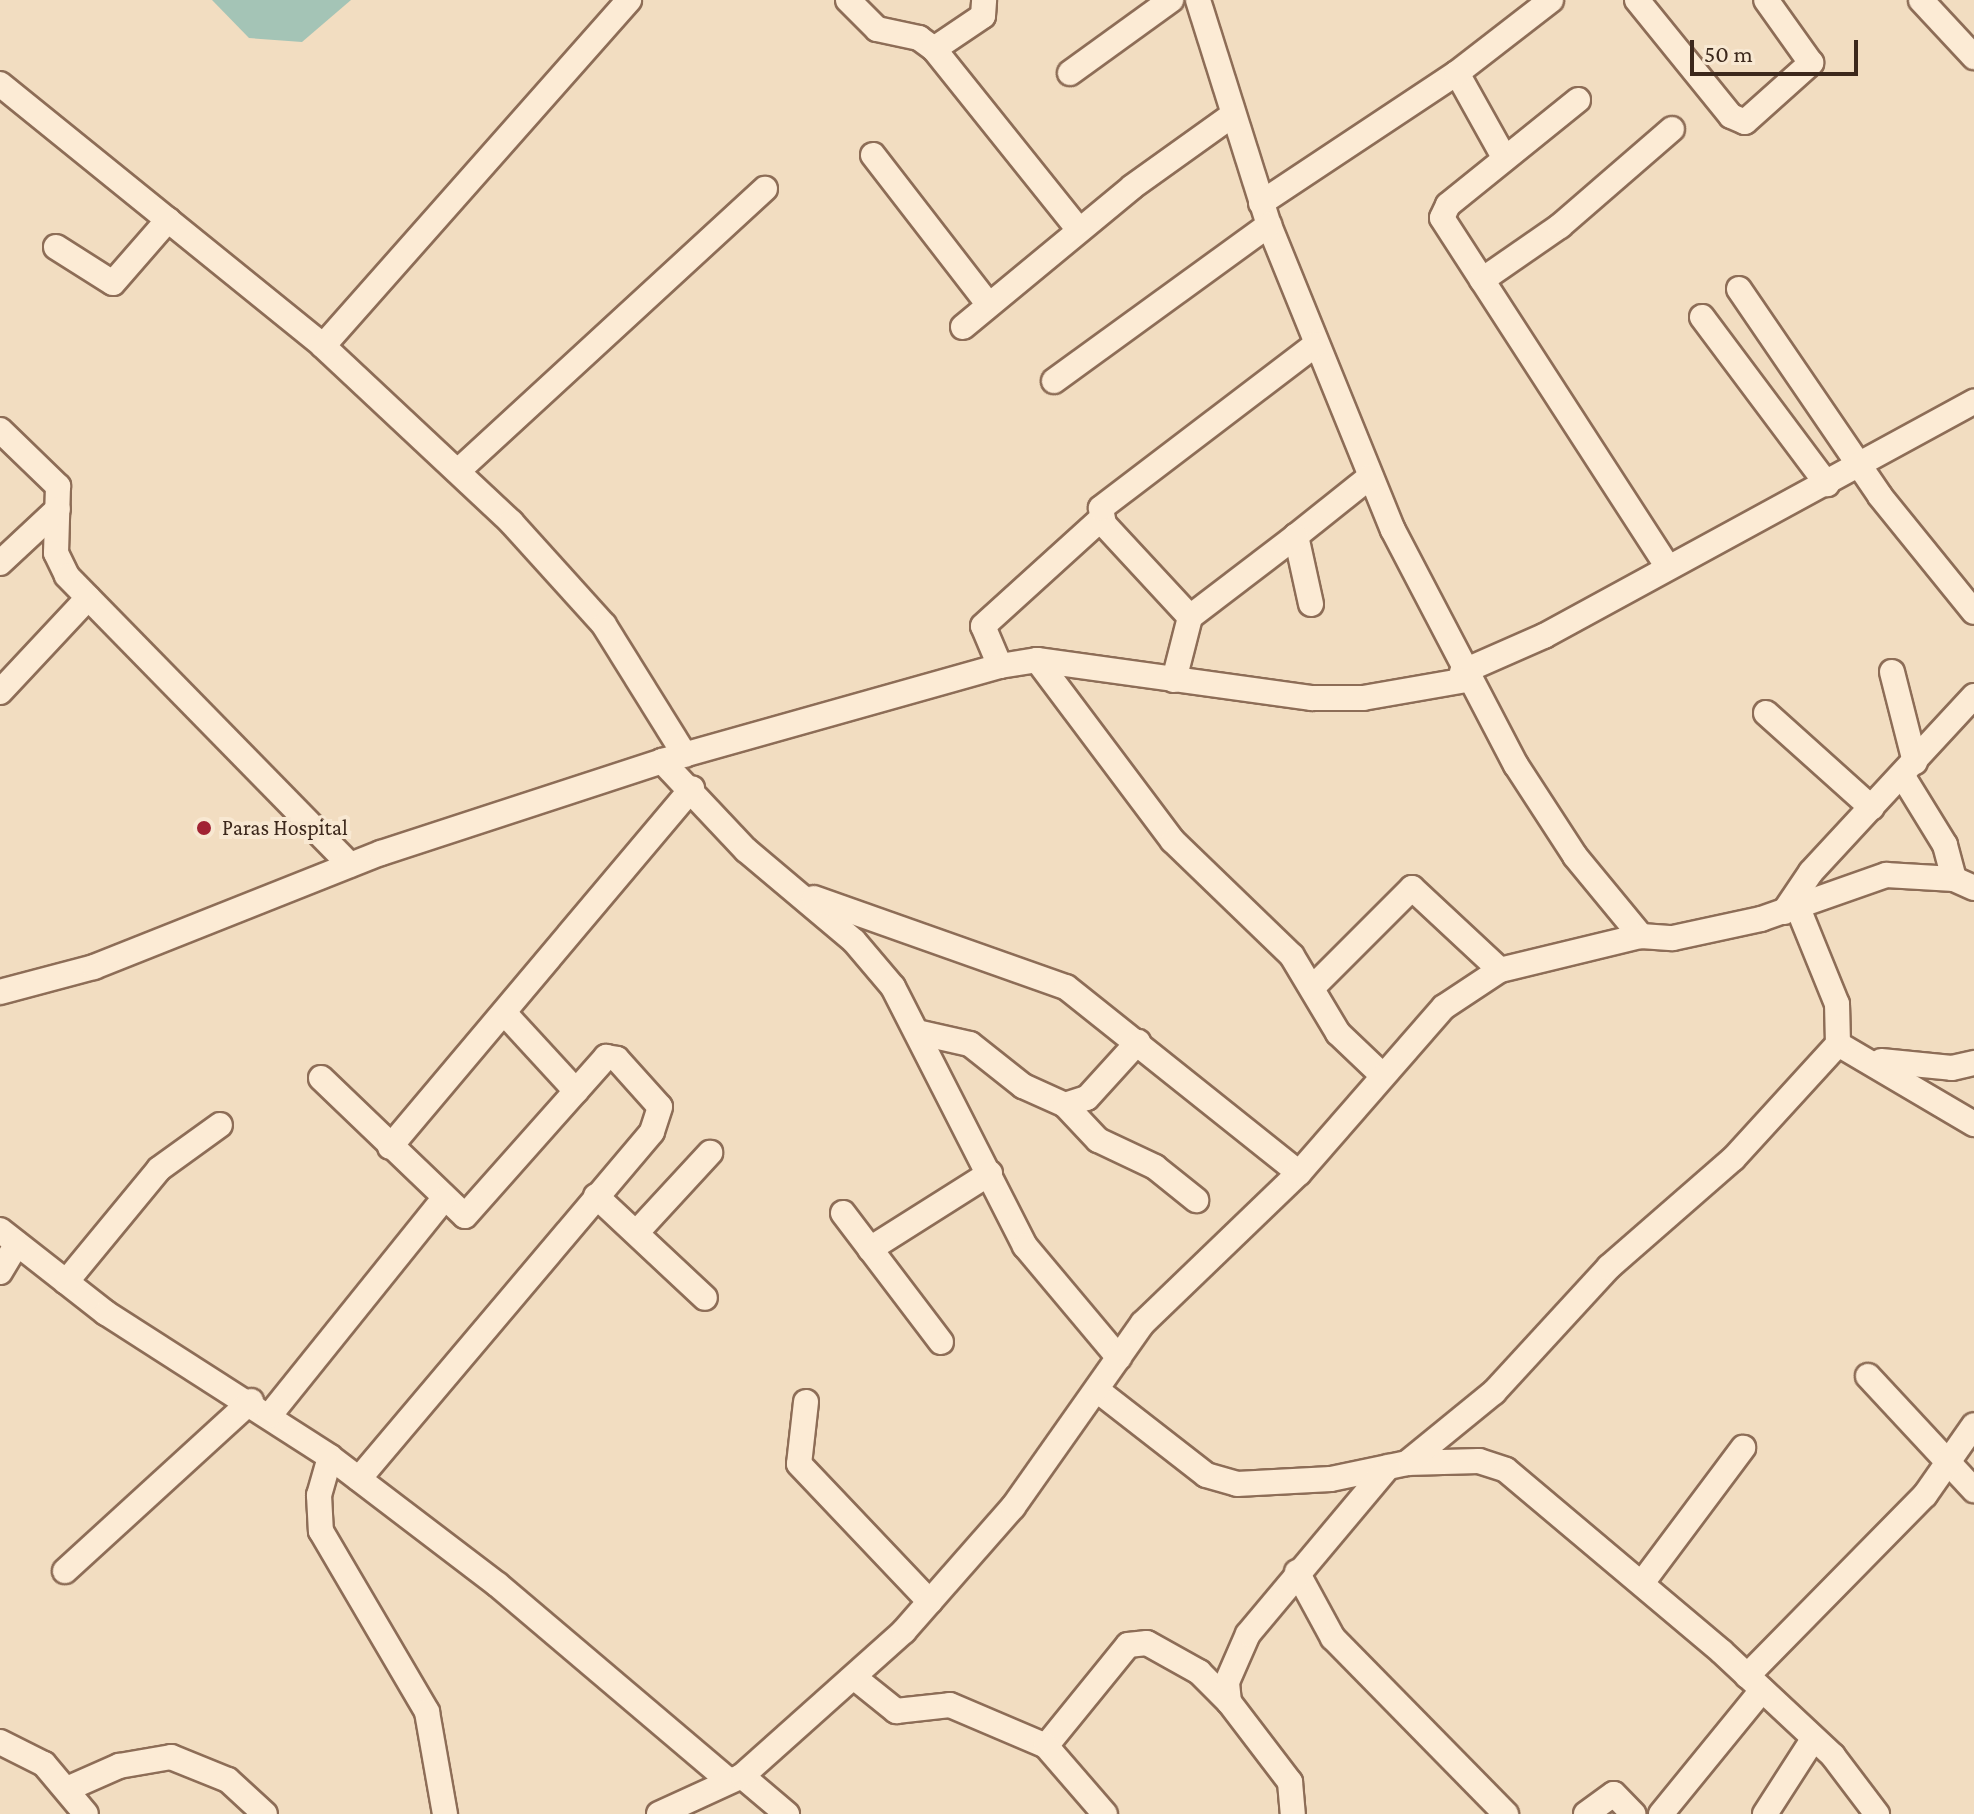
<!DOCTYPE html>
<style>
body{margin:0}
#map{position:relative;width:1974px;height:1814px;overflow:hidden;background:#f2ddc1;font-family:"Crimson Pro",serif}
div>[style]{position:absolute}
.water>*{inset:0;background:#a4c4b6}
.roads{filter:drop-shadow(2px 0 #8d6d57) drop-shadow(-2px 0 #8d6d57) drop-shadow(0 2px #8d6d57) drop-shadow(0 -2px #8d6d57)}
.minor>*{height:24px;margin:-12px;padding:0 12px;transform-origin:12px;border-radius:12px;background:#fcebd5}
.dots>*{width:22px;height:22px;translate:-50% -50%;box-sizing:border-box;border:4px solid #f8e8d2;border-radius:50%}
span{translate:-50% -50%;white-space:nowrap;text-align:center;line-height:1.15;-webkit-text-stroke:8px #f8e8d2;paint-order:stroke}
.poi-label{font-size:22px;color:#3c281c}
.left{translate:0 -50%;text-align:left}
.scale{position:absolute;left:1690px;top:40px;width:168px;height:36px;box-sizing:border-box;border:4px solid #3c281c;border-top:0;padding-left:10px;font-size:24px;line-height:28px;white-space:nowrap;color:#3c281c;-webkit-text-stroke:6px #f8e8d2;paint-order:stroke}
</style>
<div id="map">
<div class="water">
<i style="clip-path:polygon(212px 0,351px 0,302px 42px,249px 38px)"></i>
</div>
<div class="roads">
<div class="minor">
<i style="left:848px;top:0;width:41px;rotate:45deg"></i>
<i style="left:877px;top:29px;width:43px;rotate:12.1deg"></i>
<i style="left:919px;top:38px;width:19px;rotate:36deg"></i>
<i style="left:934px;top:49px;width:232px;rotate:51.3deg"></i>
<i style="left:1198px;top:0;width:236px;rotate:72.5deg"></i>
<i style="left:1269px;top:225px;width:329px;rotate:67.9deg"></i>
<i style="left:1393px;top:530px;width:265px;rotate:62.4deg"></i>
<i style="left:1516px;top:765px;width:108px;rotate:57deg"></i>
<i style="left:1575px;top:856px;width:104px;rotate:50.5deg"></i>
<i style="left:1637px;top:0;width:149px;rotate:51deg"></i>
<i style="left:1731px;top:116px;width:15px;rotate:23deg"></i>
<i style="left:1745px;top:122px;width:89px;rotate:-41.8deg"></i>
<i style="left:1811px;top:63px;width:77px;rotate:-125.5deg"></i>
<i style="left:1921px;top:0;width:78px;rotate:47.1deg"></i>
<i style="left:934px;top:49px;width:59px;rotate:-34deg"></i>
<i style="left:983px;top:16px;width:16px;rotate:-86deg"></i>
<i style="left:1070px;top:73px;width:125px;rotate:-35.9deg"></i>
<i style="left:1457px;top:73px;width:98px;rotate:60.8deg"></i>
<i style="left:0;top:84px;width:416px;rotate:39deg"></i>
<i style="left:323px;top:346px;width:258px;rotate:43.1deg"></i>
<i style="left:511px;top:522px;width:139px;rotate:47.9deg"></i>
<i style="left:604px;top:625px;width:153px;rotate:58.1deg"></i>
<i style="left:1578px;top:100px;width:167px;rotate:141.1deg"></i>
<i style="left:1448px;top:205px;width:14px;rotate:115deg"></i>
<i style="left:1442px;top:218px;width:416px;rotate:57.1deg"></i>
<i style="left:873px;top:155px;width:188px;rotate:52.3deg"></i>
<i style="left:1261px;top:203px;width:235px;rotate:-33.6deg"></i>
<i style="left:1457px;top:73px;width:119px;rotate:-37.8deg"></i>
<i style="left:56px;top:247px;width:67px;rotate:32.3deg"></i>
<i style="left:113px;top:283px;width:84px;rotate:-48.9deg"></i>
<i style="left:1482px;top:280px;width:95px;rotate:-34.7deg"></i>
<i style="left:1560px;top:226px;width:148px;rotate:-40.9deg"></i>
<i style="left:1739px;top:289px;width:250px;rotate:55.7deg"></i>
<i style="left:1880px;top:496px;width:149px;rotate:51deg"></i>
<i style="left:1702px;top:317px;width:209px;rotate:53.2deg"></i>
<i style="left:963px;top:327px;width:219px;rotate:-39.6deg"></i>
<i style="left:1132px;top:187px;width:122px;rotate:-35.6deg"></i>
<i style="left:323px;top:346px;width:462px;rotate:-48.5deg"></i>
<i style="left:1054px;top:381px;width:266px;rotate:-36deg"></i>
<i style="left:0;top:430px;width:81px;rotate:44deg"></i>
<i style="left:58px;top:486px;width:67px;rotate:91.7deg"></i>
<i style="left:56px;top:553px;width:25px;rotate:64deg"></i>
<i style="left:67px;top:576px;width:404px;rotate:45.6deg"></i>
<i style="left:458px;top:471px;width:417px;rotate:-42.6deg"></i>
<i style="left:0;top:563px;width:79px;rotate:-43deg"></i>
<i style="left:1311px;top:604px;width:70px;rotate:-102.4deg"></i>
<i style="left:1296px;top:536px;width:95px;rotate:-38.6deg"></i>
<i style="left:1190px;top:617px;width:133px;rotate:-37.4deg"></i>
<i style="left:1037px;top:660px;width:226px;rotate:53.1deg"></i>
<i style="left:1173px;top:841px;width:165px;rotate:44deg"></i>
<i style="left:1292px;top:956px;width:90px;rotate:59.1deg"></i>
<i style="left:1338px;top:1033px;width:58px;rotate:43.6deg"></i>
<i style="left:1000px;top:666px;width:43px;rotate:-113deg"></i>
<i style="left:983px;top:626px;width:159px;rotate:-42.2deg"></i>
<i style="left:1462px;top:672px;width:90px;rotate:-23.7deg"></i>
<i style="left:1544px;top:636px;width:490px;rotate:-28.6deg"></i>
<i style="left:1892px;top:672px;width:93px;rotate:75.7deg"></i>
<i style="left:1174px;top:680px;width:65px;rotate:-75.7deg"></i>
<i style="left:1190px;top:617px;width:127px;rotate:-132.8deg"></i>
<i style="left:1104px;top:524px;width:16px;rotate:-101deg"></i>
<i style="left:1101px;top:508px;width:269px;rotate:-37.3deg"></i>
<i style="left:0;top:692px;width:129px;rotate:-46.9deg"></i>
<i style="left:1766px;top:713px;width:142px;rotate:41.9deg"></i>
<i style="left:662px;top:761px;width:122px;rotate:46.7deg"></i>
<i style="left:746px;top:850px;width:141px;rotate:40.1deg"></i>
<i style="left:854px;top:941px;width:60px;rotate:49.7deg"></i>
<i style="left:893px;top:987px;width:291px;rotate:63deg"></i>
<i style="left:1025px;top:1246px;width:146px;rotate:50deg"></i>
<i style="left:1902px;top:775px;width:82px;rotate:58.4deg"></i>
<i style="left:1945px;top:845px;width:35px;rotate:75deg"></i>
<i style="left:814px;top:898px;width:267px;rotate:19.5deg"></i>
<i style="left:1066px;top:987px;width:298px;rotate:38.6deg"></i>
<i style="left:1784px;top:912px;width:48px;rotate:-56deg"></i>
<i style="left:1811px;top:872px;width:240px;rotate:-47.2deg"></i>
<i style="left:1313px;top:987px;width:140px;rotate:-45deg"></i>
<i style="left:1412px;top:888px;width:120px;rotate:43deg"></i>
<i style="left:0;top:992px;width:97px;rotate:-14.9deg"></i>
<i style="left:94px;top:967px;width:309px;rotate:-21.7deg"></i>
<i style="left:381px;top:853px;width:296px;rotate:-18.1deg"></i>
<i style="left:662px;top:761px;width:351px;rotate:-15.7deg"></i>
<i style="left:1000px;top:666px;width:37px;rotate:-9deg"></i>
<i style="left:1037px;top:660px;width:278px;rotate:7.9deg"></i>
<i style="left:1312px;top:698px;width:51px"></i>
<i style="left:1363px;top:698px;width:105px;rotate:-9.9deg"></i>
<i style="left:507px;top:1016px;width:102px;rotate:47.4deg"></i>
<i style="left:921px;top:1033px;width:50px;rotate:12.7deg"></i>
<i style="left:970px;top:1044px;width:68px;rotate:38.4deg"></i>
<i style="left:1023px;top:1086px;width:46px;rotate:24.3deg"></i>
<i style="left:1065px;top:1105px;width:23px;rotate:-18deg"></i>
<i style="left:1087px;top:1098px;width:76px;rotate:-47.7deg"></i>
<i style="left:1838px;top:1044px;width:158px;rotate:30.5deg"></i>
<i style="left:1881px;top:1061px;width:71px;rotate:5.6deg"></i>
<i style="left:1952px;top:1068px;width:23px;rotate:-13deg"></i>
<i style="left:321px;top:1078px;width:199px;rotate:43.8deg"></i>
<i style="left:465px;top:1216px;width:213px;rotate:-48.4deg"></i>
<i style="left:606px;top:1057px;width:11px;rotate:10deg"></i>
<i style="left:617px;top:1059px;width:64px;rotate:48.1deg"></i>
<i style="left:660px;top:1107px;width:26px;rotate:108deg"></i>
<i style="left:652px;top:1132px;width:454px;rotate:130.2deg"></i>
<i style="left:1065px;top:1105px;width:48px;rotate:46.7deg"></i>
<i style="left:1098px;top:1140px;width:63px;rotate:25.3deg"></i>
<i style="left:1155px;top:1167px;width:53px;rotate:38.8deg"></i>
<i style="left:390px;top:1147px;width:469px;rotate:-49.9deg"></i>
<i style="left:596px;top:1196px;width:149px;rotate:43.1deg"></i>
<i style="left:843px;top:1213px;width:162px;rotate:52.8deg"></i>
<i style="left:0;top:1230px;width:135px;rotate:38.1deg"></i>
<i style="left:106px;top:1313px;width:266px;rotate:32.7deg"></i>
<i style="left:330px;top:1457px;width:211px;rotate:37.3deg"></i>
<i style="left:498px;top:1585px;width:303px;rotate:40.3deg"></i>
<i style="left:637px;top:1232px;width:108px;rotate:-47.3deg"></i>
<i style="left:870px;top:1249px;width:142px;rotate:-32.3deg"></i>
<i style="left:0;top:1272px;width:33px;rotate:-59deg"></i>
<i style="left:66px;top:1282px;width:146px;rotate:-50.5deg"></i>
<i style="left:159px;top:1169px;width:75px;rotate:-35.8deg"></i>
<i style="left:1868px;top:1376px;width:156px;rotate:47.1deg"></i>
<i style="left:1097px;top:1390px;width:138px;rotate:37.9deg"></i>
<i style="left:1206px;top:1475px;width:32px;rotate:16deg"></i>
<i style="left:1237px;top:1484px;width:94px;rotate:-3deg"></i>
<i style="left:1331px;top:1479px;width:78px;rotate:-11.9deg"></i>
<i style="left:1407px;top:1463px;width:72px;rotate:-1.6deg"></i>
<i style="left:1479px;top:1461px;width:28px;rotate:18deg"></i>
<i style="left:1506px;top:1470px;width:282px;rotate:40.1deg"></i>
<i style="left:1722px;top:1652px;width:152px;rotate:43.1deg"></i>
<i style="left:1833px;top:1756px;width:73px;rotate:52.8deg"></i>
<i style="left:806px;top:1402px;width:62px;rotate:96.4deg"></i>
<i style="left:799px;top:1464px;width:190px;rotate:46.5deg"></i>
<i style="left:270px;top:1415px;width:276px;rotate:-51.2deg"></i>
<i style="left:330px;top:1457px;width:40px;rotate:106deg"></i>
<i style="left:319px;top:1495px;width:36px;rotate:87deg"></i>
<i style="left:321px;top:1531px;width:210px;rotate:59.6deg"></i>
<i style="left:427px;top:1712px;width:104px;rotate:80deg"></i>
<i style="left:1407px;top:1463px;width:112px;rotate:-39.2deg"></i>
<i style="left:1494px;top:1392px;width:170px;rotate:-47.4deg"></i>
<i style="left:1609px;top:1267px;width:164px;rotate:-41.1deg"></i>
<i style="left:1733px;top:1159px;width:156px;rotate:-47.6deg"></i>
<i style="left:1838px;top:1044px;width:40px;rotate:-91.4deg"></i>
<i style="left:1837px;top:1004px;width:104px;rotate:-112.1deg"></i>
<i style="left:65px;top:1571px;width:252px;rotate:-42.4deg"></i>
<i style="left:1297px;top:1572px;width:75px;rotate:61.4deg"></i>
<i style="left:1333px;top:1638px;width:247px;rotate:45.5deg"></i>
<i style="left:1642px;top:1583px;width:169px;rotate:-53.2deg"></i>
<i style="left:1747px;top:1676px;width:254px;rotate:-45.5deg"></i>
<i style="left:1925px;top:1495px;width:85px;rotate:-55deg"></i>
<i style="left:855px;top:1678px;width:53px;rotate:38.8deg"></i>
<i style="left:896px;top:1711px;width:54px;rotate:-6.3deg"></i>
<i style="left:950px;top:1705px;width:104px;rotate:23.1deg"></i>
<i style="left:1046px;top:1746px;width:130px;rotate:-50.9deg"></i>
<i style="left:1128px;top:1645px;width:19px;rotate:-6deg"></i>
<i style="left:1147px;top:1643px;width:60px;rotate:29.1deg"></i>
<i style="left:1199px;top:1672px;width:42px;rotate:45deg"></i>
<i style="left:1229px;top:1702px;width:101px;rotate:52.7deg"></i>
<i style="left:1290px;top:1782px;width:32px;rotate:85deg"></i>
<i style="left:1229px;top:1702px;width:20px;rotate:-96deg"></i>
<i style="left:1227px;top:1682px;width:52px;rotate:-66.4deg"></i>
<i style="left:1248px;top:1634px;width:218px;rotate:-50deg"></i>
<i style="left:0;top:1742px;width:49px;rotate:26.6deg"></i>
<i style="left:44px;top:1764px;width:65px;rotate:50deg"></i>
<i style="left:1046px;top:1746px;width:90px;rotate:49.1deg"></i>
<i style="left:742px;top:1776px;width:59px;rotate:40.2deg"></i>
<i style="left:67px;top:1789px;width:57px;rotate:-23.9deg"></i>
<i style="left:119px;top:1766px;width:53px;rotate:-9.8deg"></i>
<i style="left:171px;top:1757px;width:61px;rotate:22deg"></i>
<i style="left:228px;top:1780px;width:50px;rotate:42.6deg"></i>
<i style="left:659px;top:1814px;width:91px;rotate:-24.6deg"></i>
<i style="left:742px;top:1776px;width:217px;rotate:-41.8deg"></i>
<i style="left:904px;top:1631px;width:165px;rotate:-48.7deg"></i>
<i style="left:1013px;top:1507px;width:225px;rotate:-54.8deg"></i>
<i style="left:1143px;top:1323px;width:216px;rotate:-43.9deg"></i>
<i style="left:1299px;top:1173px;width:220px;rotate:-48.9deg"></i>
<i style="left:1444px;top:1007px;width:67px;rotate:-33.5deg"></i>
<i style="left:1500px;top:970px;width:145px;rotate:-13.6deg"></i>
<i style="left:1641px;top:936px;width:32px;rotate:4deg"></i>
<i style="left:1673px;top:938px;width:90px;rotate:-12.2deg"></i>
<i style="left:1761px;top:919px;width:133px;rotate:-19.4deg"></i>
<i style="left:1886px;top:875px;width:68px;rotate:3.4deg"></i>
<i style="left:1954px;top:879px;width:22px;rotate:24deg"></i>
<i style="left:1586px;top:1814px;width:34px;rotate:-36deg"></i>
<i style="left:1614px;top:1794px;width:28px;rotate:46deg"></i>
<i style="left:1661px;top:1814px;width:160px;rotate:-50.8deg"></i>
<i style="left:1765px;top:1814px;width:90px;rotate:-57.2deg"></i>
</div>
</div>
<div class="dots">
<i style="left:204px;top:828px;background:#a12233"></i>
</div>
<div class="poi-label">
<span class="left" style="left:222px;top:828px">Paras Hospital</span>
</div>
<div class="scale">50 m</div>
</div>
